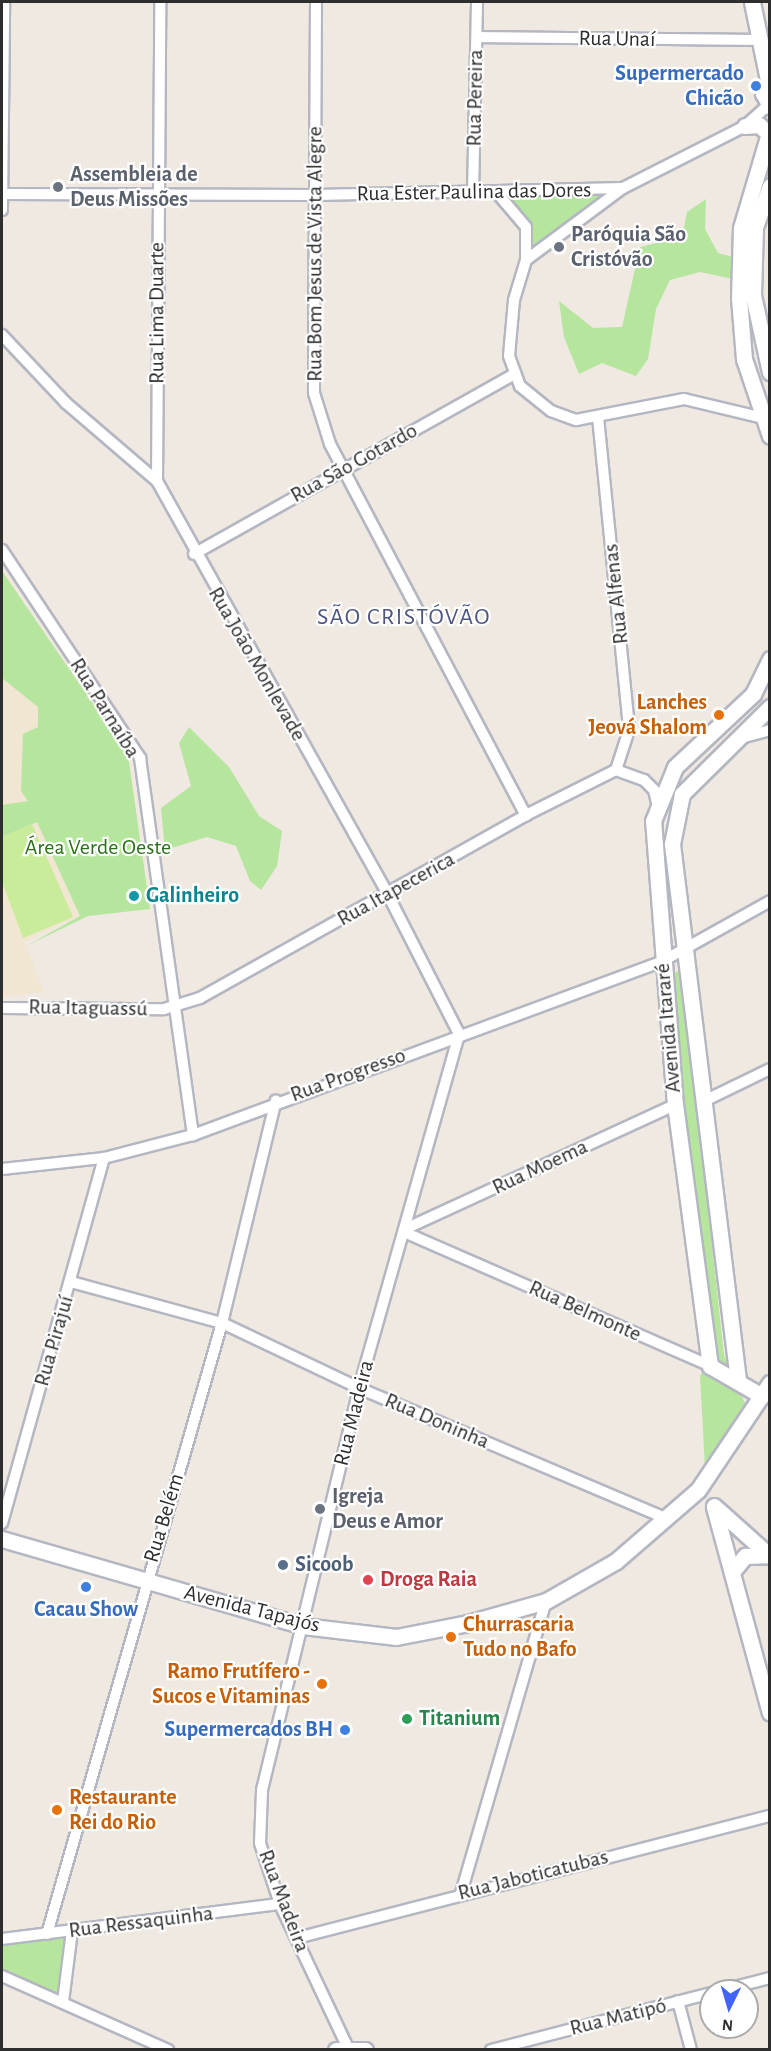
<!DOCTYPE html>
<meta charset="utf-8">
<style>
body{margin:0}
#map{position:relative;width:771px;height:2051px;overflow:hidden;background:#efe9e1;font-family:"Alegreya Sans",sans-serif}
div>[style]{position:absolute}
.education>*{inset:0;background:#f0e6d1}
.green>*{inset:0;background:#b6e59e}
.pitch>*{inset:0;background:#c9ec9a}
.roads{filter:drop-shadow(2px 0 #b4b7c1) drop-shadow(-2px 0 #b4b7c1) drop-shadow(0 2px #b4b7c1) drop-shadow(0 -2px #b4b7c1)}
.street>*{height:10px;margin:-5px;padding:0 5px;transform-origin:5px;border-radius:5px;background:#fff}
.secondary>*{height:15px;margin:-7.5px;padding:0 7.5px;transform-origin:7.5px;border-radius:7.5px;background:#fff}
.dots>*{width:16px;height:16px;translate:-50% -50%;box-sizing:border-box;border:3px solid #fff;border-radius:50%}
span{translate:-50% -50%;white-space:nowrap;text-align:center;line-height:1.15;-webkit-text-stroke:4.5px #fff;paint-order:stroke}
.street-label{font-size:22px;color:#2e2e2e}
.shop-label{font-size:22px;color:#366cbe;font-weight:700}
.right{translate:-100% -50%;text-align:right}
.worship-label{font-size:22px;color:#5b616d;font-weight:700}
.left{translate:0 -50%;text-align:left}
.food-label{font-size:22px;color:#c56008;font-weight:700}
.park-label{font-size:22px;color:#2c6e1b}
.culture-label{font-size:22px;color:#0d838f;font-weight:700}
.service-label{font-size:22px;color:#4e5e75;font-weight:700}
.health-label{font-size:22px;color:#be3a42;font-weight:700}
.leisure-label{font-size:22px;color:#27864d;font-weight:700}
.neighbourhood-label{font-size:24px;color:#4d5680;letter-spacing:1.5px}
.frame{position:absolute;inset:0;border:3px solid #2e2e2e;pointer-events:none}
.north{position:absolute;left:699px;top:1979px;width:60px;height:60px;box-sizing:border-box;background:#fff;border:2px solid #ababab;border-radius:50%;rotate:185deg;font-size:16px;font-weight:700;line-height:24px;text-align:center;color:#2e2e2e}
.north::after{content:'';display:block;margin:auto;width:21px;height:27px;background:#4264fb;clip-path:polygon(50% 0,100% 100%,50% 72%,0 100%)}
</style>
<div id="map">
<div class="education">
<i style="clip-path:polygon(2px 570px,128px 755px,150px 909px,80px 916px,25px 942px,44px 992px,2px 997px)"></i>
</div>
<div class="green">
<i style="clip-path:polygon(617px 190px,528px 256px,525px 216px,504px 196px)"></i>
<i style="clip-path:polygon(706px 199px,705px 229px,718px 253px,736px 258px,733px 279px,700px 272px,670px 280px,656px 309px,648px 359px,636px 376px,602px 363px,579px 374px,564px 337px,559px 301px,593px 328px,622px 327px,640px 247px,682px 237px,687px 212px)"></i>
<i style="clip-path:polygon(2px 571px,128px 755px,150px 909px,88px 916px,26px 946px,80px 916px,37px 822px,2px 837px,2px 805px,28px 801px,21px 791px,23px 734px,38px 727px,38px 707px,2px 678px)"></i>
<i style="clip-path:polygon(189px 727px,229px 767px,259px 816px,282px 831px,277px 866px,261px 890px,250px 881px,236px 846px,207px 837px,165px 850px,161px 808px,191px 786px,179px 743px)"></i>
<i style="clip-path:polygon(682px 970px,724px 1355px,745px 1403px,705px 1468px,700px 1376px,714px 1353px,670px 974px)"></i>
<i style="clip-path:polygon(69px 1933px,61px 1997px,2px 1973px,2px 1941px)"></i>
</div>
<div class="pitch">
<i style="clip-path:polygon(32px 824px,73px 917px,23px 938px,2px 882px,2px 837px)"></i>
</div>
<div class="roads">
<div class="street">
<i style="left:316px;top:2px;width:391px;rotate:90.3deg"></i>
<i style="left:314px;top:393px;width:53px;rotate:72.6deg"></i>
<i style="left:330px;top:444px;width:420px;rotate:62.2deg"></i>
<i style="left:477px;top:37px;width:281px;rotate:0.6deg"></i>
<i style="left:2px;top:194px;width:314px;rotate:0.2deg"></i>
<i style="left:316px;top:195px;width:307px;rotate:-1.3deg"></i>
<i style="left:473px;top:194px;width:192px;rotate:-88.8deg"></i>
<i style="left:498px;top:194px;width:43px;rotate:49.7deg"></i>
<i style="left:526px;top:227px;width:33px;rotate:90deg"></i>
<i style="left:526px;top:260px;width:42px;rotate:106.7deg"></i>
<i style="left:514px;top:300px;width:56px;rotate:95.1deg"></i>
<i style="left:509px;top:356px;width:32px;rotate:70deg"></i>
<i style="left:520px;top:386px;width:40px;rotate:39deg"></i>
<i style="left:551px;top:411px;width:27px;rotate:20deg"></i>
<i style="left:576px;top:420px;width:110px;rotate:-11deg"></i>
<i style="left:684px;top:399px;width:81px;rotate:13.5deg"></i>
<i style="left:2px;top:210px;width:208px;rotate:-89.4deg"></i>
<i style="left:526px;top:260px;width:121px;rotate:-36.6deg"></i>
<i style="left:623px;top:188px;width:137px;rotate:-26.9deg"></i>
<i style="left:745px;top:126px;width:31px;rotate:-42deg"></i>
<i style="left:2px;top:335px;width:93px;rotate:46.7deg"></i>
<i style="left:66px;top:403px;width:120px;rotate:40.6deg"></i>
<i style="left:157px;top:481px;width:472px;rotate:60.8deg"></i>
<i style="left:387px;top:893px;width:158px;rotate:62.9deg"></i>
<i style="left:598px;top:417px;width:315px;rotate:84.3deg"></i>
<i style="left:629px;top:730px;width:42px;rotate:108deg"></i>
<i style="left:157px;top:481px;width:479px;rotate:-89.6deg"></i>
<i style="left:2px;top:550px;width:250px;rotate:56.4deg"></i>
<i style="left:140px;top:758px;width:381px;rotate:82deg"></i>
<i style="left:194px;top:554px;width:368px;rotate:-29.3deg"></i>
<i style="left:737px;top:739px;width:34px;rotate:-15deg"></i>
<i style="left:2px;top:1008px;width:162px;rotate:0.4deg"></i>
<i style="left:164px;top:1009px;width:38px;rotate:-17deg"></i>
<i style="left:200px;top:998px;width:374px;rotate:-29.3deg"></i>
<i style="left:526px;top:815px;width:101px;rotate:-26.6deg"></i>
<i style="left:616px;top:770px;width:30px;rotate:20deg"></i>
<i style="left:644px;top:780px;width:14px;rotate:45deg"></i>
<i style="left:654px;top:790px;width:17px;rotate:77deg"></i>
<i style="left:704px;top:1101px;width:73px;rotate:-25.9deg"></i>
<i style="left:2px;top:1169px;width:103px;rotate:-6.2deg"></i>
<i style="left:104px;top:1158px;width:92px;rotate:-14.5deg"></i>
<i style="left:193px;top:1135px;width:499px;rotate:-20.3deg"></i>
<i style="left:661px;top:962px;width:125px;rotate:-29.2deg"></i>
<i style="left:405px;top:1229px;width:297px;rotate:-24.7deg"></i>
<i style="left:404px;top:1232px;width:334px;rotate:23.6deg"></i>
<i style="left:71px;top:1282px;width:156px;rotate:15.2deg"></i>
<i style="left:222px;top:1323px;width:152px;rotate:25.4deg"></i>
<i style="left:359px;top:1388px;width:335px;rotate:23deg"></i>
<i style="left:2px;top:1523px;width:379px;rotate:-74.4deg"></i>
<i style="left:461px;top:1893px;width:304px;rotate:-73.8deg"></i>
<i style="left:47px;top:1934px;width:636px;rotate:-74.02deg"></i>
<i style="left:222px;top:1323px;width:229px;rotate:-76.4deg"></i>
<i style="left:297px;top:1938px;width:488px;rotate:-14.5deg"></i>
<i style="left:2px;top:1939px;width:280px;rotate:-7.2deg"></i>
<i style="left:2px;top:1976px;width:182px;rotate:24deg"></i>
<i style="left:719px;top:1991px;width:53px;rotate:-14.3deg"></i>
<i style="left:678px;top:2001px;width:51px;rotate:75.1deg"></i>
<i style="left:63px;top:2002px;width:72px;rotate:-82.8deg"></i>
<i style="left:347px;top:2046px;width:157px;rotate:-115.3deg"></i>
<i style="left:280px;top:1904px;width:64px;rotate:-108.2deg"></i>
<i style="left:260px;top:1843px;width:53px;rotate:-87.8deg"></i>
<i style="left:262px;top:1790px;width:414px;rotate:-76.4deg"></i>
<i style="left:359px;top:1388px;width:368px;rotate:-74.2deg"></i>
<i style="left:491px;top:2050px;width:227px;rotate:-14.5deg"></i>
</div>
<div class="secondary">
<i style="left:752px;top:2px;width:80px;rotate:78.4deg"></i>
<i style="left:770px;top:79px;width:16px;rotate:117deg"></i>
<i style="left:763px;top:93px;width:15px;rotate:62deg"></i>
<i style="left:745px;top:126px;width:14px;rotate:-4deg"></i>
<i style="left:759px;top:125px;width:13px;rotate:42deg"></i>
<i style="left:770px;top:130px;width:102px;rotate:106.5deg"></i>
<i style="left:741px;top:228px;width:70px;rotate:91.6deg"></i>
<i style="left:739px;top:298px;width:61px;rotate:85.3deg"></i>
<i style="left:744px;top:359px;width:81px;rotate:71.3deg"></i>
<i style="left:770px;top:186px;width:44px;rotate:110.1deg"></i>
<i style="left:755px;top:227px;width:68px;rotate:91.7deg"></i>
<i style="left:753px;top:295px;width:79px;rotate:77.6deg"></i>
<i style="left:738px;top:1380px;width:540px;rotate:-97.02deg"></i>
<i style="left:672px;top:844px;width:51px;rotate:-78.7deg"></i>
<i style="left:682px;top:794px;width:124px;rotate:-44.7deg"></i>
<i style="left:762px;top:1396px;width:60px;rotate:-150deg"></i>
<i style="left:710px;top:1366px;width:263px;rotate:-97.6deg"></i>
<i style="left:675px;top:1105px;width:285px;rotate:-94.4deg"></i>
<i style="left:653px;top:821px;width:58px;rotate:-67.8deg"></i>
<i style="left:675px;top:767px;width:107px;rotate:-43.1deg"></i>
<i style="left:753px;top:694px;width:39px;rotate:-64deg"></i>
<i style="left:714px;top:1506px;width:75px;rotate:41.8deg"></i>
<i style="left:714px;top:1507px;width:213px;rotate:74.8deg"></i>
<i style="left:2px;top:1539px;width:313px;rotate:16.1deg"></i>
<i style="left:303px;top:1626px;width:94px;rotate:6.7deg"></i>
<i style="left:396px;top:1637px;width:73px;rotate:-11deg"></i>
<i style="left:468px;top:1623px;width:81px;rotate:-15.8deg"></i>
<i style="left:546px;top:1601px;width:81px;rotate:-29.7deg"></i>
<i style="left:616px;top:1561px;width:108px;rotate:-40.9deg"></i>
<i style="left:698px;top:1490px;width:129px;rotate:-56.1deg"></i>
<i style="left:732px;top:1572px;width:21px;rotate:-51deg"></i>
<i style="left:745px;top:1556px;width:23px;rotate:-2deg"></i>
<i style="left:336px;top:2050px;width:29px"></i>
</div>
</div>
<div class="dots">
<i style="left:756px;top:86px;background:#3f7fe0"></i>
<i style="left:58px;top:187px;background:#6b7280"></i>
<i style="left:559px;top:247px;background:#6b7280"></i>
<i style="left:719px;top:715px;background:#e8710a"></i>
<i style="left:134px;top:896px;background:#0f9aa8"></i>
<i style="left:320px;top:1509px;background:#6b7280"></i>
<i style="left:283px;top:1565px;background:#5c6f8a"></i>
<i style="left:368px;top:1580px;background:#e0444e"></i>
<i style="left:86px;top:1587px;background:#3f7fe0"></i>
<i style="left:451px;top:1637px;background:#e8710a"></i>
<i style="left:322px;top:1684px;background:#e8710a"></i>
<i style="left:407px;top:1719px;background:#2e9e5b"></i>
<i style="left:345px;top:1730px;background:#3f7fe0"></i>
<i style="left:57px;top:1810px;background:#e8710a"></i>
</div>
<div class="street-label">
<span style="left:617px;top:39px;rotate:1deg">Rua Unaí</span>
<span style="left:475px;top:98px;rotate:-89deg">Rua Pereira</span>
<span style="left:474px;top:192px;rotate:-1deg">Rua Ester Paulina das Dores</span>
<span style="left:315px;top:254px;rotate:-90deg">Rua Bom Jesus de Vista Alegre</span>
<span style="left:157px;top:313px;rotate:-90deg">Rua Lima Duarte</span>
<span style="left:354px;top:463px;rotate:-29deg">Rua São Gotardo</span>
<span style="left:616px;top:594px;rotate:-96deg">Rua Alfenas</span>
<span style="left:257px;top:664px;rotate:60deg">Rua João Monlevade</span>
<span style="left:105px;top:708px;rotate:58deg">Rua Parnaíba</span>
<span style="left:396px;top:889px;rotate:-29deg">Rua Itapecerica</span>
<span style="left:88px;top:1008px;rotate:1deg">Rua Itaguassú</span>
<span style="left:668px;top:1028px;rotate:-95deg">Avenida Itararé</span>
<span style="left:348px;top:1075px;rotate:-20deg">Rua Progresso</span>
<span style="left:540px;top:1167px;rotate:-25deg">Rua Moema</span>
<span style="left:585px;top:1311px;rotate:24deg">Rua Belmonte</span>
<span style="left:54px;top:1341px;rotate:-74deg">Rua Pirajuí</span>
<span style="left:354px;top:1413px;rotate:-76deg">Rua Madeira</span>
<span style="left:437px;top:1421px;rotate:23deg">Rua Doninha</span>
<span style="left:164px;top:1518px;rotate:-73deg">Rua Belém</span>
<span style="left:252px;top:1609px;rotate:14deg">Avenida Tapajós</span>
<span style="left:533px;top:1875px;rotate:-14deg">Rua Jaboticatubas</span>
<span style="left:284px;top:1901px;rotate:69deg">Rua Madeira</span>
<span style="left:141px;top:1922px;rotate:-7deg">Rua Ressaquinha</span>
<span style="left:618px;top:2017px;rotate:-14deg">Rua Matipó</span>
</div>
<div class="shop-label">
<span class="right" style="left:744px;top:86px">Supermercado<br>Chicão</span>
<span style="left:86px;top:1610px">Cacau Show</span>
<span class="right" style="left:333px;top:1730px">Supermercados BH</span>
</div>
<div class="worship-label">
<span class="left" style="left:70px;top:187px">Assembleia de<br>Deus Missões</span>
<span class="left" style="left:571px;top:247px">Paróquia São<br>Cristóvão</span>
<span class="left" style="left:332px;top:1509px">Igreja<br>Deus e Amor</span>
</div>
<div class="food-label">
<span class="right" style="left:707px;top:715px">Lanches<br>Jeová Shalom</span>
<span class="left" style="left:463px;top:1637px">Churrascaria<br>Tudo no Bafo</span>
<span class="right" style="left:310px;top:1684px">Ramo Frutífero -<br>Sucos e Vitaminas</span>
<span class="left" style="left:69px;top:1810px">Restaurante<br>Rei do Rio</span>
</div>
<div class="park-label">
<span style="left:98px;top:848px">Área Verde Oeste</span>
</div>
<div class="culture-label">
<span class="left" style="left:146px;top:896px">Galinheiro</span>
</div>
<div class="service-label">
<span class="left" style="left:295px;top:1565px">Sicoob</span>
</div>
<div class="health-label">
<span class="left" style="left:380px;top:1580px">Droga Raia</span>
</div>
<div class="leisure-label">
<span class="left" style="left:419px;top:1719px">Titanium</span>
</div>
<div class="neighbourhood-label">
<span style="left:404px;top:618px">SÃO CRISTÓVÃO</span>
</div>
<div class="frame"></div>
<div class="north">N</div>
</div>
